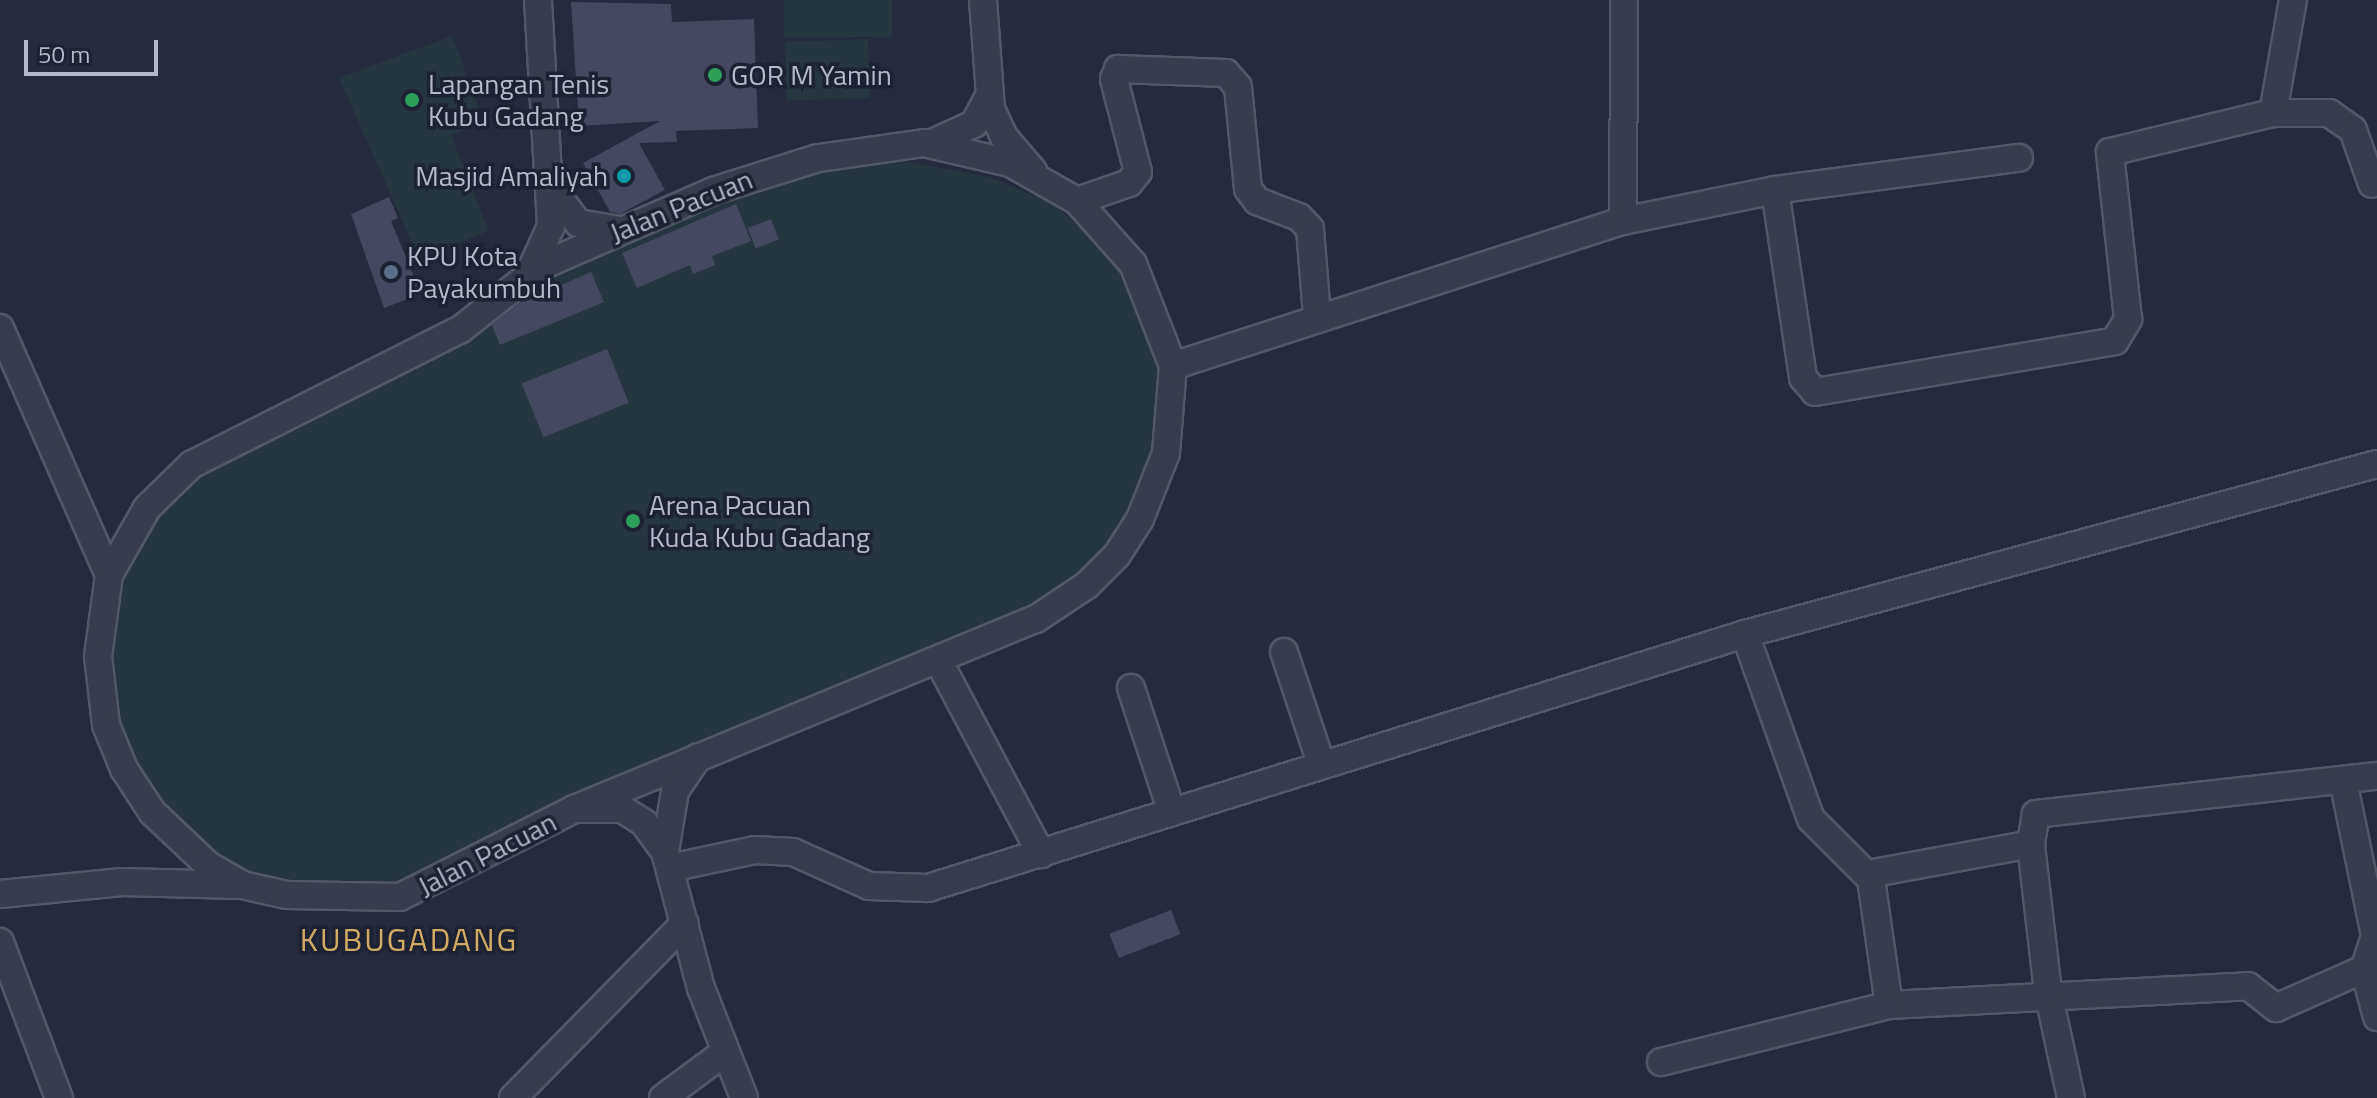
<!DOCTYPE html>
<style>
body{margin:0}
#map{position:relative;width:2377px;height:1098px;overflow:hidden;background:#252a3d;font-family:"Titillium Web",sans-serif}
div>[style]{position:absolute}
.green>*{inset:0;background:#26363e;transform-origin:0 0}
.building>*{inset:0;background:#44495f;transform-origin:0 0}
.roads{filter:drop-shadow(2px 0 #535868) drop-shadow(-2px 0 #535868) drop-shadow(0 2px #535868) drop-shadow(0 -2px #535868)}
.minor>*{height:26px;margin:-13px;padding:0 13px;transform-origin:13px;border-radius:13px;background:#383d4d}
.dots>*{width:22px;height:22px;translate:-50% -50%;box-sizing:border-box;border:4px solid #1d2232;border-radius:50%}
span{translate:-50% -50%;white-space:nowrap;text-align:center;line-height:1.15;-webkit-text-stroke:7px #1d2232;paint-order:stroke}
.poi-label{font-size:28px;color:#b4b8c8}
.left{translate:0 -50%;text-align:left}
.right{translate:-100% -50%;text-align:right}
.street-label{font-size:28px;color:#b4b8c8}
.quarter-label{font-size:32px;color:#d1ab66;letter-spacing:2px}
.scale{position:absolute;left:24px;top:40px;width:134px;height:36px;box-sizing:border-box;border:4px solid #b4b8c8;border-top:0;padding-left:10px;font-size:24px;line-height:28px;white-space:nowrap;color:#b4b8c8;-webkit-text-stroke:6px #1d2232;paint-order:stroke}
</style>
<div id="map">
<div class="green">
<i style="left:784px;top:0;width:108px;height:37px"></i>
<i style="clip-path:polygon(452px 36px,484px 122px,451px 135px,489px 231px,419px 258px,339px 78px)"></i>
<i style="left:868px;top:39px;width:59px;height:83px;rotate:88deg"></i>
<i style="clip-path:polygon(892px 159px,989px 177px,1054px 204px,1110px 256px,1136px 300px,1159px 368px,1159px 439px,1132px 508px,1091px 565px,1030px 606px,571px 802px,390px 888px,306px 891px,225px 866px,147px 790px,109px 704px,108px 597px,162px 490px,537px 280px,701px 206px,843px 163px)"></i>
</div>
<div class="building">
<i style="clip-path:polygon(571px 2px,671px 4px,672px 22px,754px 19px,758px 128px,676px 131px,677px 142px,639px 143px,665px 190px,620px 214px,610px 212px,583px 163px,660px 121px,579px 126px)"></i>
<i style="clip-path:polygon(389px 197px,398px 218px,391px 221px,421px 294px,384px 308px,351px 214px)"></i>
<i style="clip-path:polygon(736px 204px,751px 241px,712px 256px,715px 265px,693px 274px,690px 265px,637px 288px,622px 253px)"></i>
<i style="left:771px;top:219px;width:22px;height:25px;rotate:69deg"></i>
<i style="clip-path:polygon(591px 272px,604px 302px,500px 345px,492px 325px,547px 282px,550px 290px)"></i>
<i style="left:607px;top:349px;width:58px;height:92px;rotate:68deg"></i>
<i style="left:1171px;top:910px;width:26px;height:66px;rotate:69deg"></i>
</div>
<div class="roads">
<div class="minor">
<i style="left:983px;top:0;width:109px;rotate:85.8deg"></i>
<i style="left:991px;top:109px;width:31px;rotate:65deg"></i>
<i style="left:1004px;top:137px;width:45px;rotate:49.5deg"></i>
<i style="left:2273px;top:113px;width:56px"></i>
<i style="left:2329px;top:113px;width:29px;rotate:35deg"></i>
<i style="left:2353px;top:130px;width:57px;rotate:70.6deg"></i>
<i style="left:934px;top:142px;width:44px;rotate:-24.2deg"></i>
<i style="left:974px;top:124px;width:32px;rotate:-62deg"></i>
<i style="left:551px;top:187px;width:45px;rotate:53.1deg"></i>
<i style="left:578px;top:223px;width:42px;rotate:9.7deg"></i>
<i style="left:1775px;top:190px;width:246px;rotate:-7.5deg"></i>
<i style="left:1077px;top:201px;width:55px;rotate:-19.1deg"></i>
<i style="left:1129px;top:183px;width:14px;rotate:-51deg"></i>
<i style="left:1138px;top:172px;width:96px;rotate:-104.5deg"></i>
<i style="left:1114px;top:79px;width:11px;rotate:-68deg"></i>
<i style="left:1118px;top:69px;width:108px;rotate:2.1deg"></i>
<i style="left:1226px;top:73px;width:18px;rotate:49deg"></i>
<i style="left:1238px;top:87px;width:102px;rotate:84.4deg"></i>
<i style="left:1248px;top:189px;width:15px;rotate:53deg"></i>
<i style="left:1257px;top:201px;width:45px;rotate:20.9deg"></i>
<i style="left:1299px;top:217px;width:16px;rotate:47deg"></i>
<i style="left:1310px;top:229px;width:87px;rotate:85.4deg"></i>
<i style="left:1623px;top:221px;width:221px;rotate:-89.7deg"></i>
<i style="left:531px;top:270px;width:48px;rotate:-65.6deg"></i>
<i style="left:551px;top:226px;width:226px;rotate:-93.3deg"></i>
<i style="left:0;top:328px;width:270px;rotate:66.2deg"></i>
<i style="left:1173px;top:366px;width:473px;rotate:-17.9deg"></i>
<i style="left:1623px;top:221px;width:155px;rotate:-11.5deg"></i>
<i style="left:1775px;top:190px;width:190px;rotate:81.5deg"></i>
<i style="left:1803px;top:378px;width:18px;rotate:49deg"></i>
<i style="left:1815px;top:392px;width:304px;rotate:-9.6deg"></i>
<i style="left:2115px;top:341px;width:26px;rotate:-59deg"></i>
<i style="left:2128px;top:319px;width:168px;rotate:-96.2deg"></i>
<i style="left:2110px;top:152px;width:168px;rotate:-13.5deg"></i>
<i style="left:2273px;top:113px;width:115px;rotate:-80deg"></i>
<i style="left:1745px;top:634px;width:196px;rotate:70.4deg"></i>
<i style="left:1811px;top:819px;width:85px;rotate:45deg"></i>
<i style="left:1871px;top:879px;width:127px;rotate:81.9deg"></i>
<i style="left:1889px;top:1005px;width:360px;rotate:-3deg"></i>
<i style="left:2248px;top:986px;width:36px;rotate:38deg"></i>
<i style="left:2276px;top:1008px;width:96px;rotate:-23.9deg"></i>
<i style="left:1284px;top:652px;width:117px;rotate:71.6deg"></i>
<i style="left:938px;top:660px;width:220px;rotate:62deg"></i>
<i style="left:1131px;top:688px;width:128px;rotate:71.8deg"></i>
<i style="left:2343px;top:780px;width:159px;rotate:78.4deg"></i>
<i style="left:2375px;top:936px;width:35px;rotate:108deg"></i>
<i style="left:2364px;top:969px;width:50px;rotate:74.8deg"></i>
<i style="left:574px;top:809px;width:500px;rotate:-22.4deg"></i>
<i style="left:1036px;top:619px;width:61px;rotate:-33.7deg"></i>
<i style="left:1087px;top:585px;width:42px;rotate:-45deg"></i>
<i style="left:1117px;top:555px;width:43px;rotate:-57.4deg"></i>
<i style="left:1140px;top:519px;width:71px;rotate:-68.5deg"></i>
<i style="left:1166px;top:453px;width:87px;rotate:-85.4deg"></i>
<i style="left:1173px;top:366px;width:110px;rotate:-111.4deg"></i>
<i style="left:1133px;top:264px;width:84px;rotate:-131.6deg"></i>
<i style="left:1077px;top:201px;width:77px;rotate:-150.4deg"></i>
<i style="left:1010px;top:163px;width:88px;rotate:-166.9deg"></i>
<i style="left:924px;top:143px;width:107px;rotate:171.9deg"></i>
<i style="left:818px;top:158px;width:110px;rotate:162.6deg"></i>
<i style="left:713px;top:191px;width:188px;rotate:156.4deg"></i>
<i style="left:541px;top:266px;width:102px;rotate:141.8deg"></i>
<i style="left:461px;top:329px;width:301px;rotate:153.3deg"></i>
<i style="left:192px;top:464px;width:63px;rotate:135.6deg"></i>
<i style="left:147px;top:508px;width:77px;rotate:119.6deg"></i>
<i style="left:109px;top:575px;width:82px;rotate:97.7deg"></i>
<i style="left:98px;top:656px;width:69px;rotate:83.4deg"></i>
<i style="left:106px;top:725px;width:48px;rotate:67.8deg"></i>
<i style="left:124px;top:769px;width:51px;rotate:56.9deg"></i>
<i style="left:152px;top:812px;width:77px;rotate:43.4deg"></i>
<i style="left:208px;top:865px;width:39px;rotate:30deg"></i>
<i style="left:242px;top:885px;width:46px;rotate:12.5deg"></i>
<i style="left:287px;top:895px;width:113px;rotate:1deg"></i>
<i style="left:400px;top:897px;width:195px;rotate:-26.8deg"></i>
<i style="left:574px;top:809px;width:48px"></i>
<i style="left:622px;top:809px;width:26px;rotate:32deg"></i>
<i style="left:644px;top:823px;width:36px;rotate:54deg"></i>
<i style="left:665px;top:852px;width:141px;rotate:75.2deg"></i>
<i style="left:701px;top:988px;width:118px;rotate:68.6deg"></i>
<i style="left:665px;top:852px;width:62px;rotate:-80.7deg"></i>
<i style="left:675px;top:791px;width:41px;rotate:-55.9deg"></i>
<i style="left:670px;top:868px;width:87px;rotate:-12deg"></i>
<i style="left:755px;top:850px;width:38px;rotate:3deg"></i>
<i style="left:793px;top:852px;width:83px;rotate:24.1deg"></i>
<i style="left:869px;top:886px;width:59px;rotate:1.9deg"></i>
<i style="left:928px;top:888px;width:856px;rotate:-17.27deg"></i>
<i style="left:1745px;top:634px;width:654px;rotate:-15.06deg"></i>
<i style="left:1868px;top:874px;width:166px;rotate:-10.4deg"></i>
<i style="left:0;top:894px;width:123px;rotate:-5.6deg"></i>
<i style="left:122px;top:882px;width:118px;rotate:1.5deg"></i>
<i style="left:0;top:942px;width:167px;rotate:69.3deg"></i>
<i style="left:1661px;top:1062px;width:235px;rotate:-14deg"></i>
<i style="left:513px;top:1098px;width:245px;rotate:-45.5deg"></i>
<i style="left:663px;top:1098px;width:77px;rotate:-36.6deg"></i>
<i style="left:2071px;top:1098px;width:108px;rotate:-102.2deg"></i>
<i style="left:2048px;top:992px;width:149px;rotate:-96.6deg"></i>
<i style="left:2031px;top:844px;width:30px;rotate:-81deg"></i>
<i style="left:2036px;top:814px;width:343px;rotate:-6.4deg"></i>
</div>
</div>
<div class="dots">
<i style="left:715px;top:75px;background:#2e9e5b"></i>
<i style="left:412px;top:100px;background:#2e9e5b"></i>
<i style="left:624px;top:176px;background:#0f9aa8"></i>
<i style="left:391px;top:272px;background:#5c6f8a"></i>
<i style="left:633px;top:521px;background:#2e9e5b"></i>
</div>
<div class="poi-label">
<span class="left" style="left:731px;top:75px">GOR M Yamin</span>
<span class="left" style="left:428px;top:100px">Lapangan Tenis<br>Kubu Gadang</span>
<span class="right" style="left:608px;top:176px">Masjid Amaliyah</span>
<span class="left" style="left:407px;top:272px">KPU Kota<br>Payakumbuh</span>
<span class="left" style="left:649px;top:521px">Arena Pacuan<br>Kuda Kubu Gadang</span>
</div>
<div class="street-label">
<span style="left:681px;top:206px;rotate:-22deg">Jalan Pacuan</span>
<span style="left:487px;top:854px;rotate:-27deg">Jalan Pacuan</span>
</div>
<div class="quarter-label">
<span style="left:409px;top:939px">KUBUGADANG</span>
</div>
<div class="scale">50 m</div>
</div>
